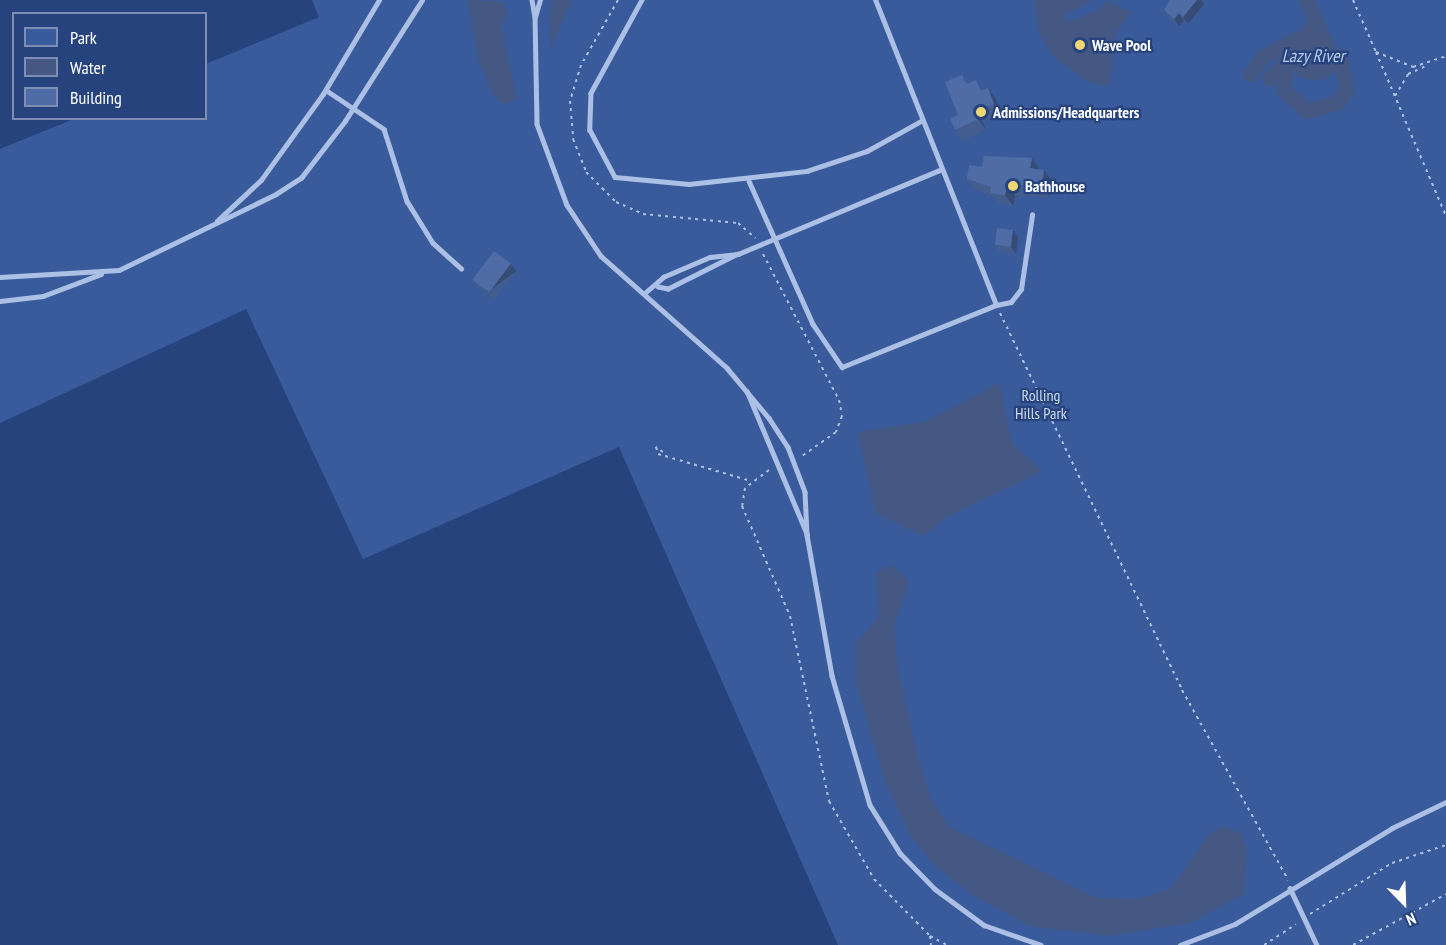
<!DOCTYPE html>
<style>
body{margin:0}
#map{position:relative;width:1446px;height:945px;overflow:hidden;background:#26437e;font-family:"PT Sans Narrow",sans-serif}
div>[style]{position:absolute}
.green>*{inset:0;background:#3a5b9b}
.water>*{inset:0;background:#445883}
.canal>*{height:15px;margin:-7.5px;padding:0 7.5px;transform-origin:7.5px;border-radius:7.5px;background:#445883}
.path>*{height:2px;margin-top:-1px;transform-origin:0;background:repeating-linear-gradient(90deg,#acc0e5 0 3px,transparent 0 7.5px)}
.lane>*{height:4.5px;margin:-2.25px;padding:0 2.25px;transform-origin:2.25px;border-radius:2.25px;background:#acc0e5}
.wall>*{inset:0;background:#445d8f}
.shaded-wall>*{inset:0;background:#374c74;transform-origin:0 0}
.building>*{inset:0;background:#4f6ca6;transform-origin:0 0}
.dots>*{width:16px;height:16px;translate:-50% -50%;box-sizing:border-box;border:3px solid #26437e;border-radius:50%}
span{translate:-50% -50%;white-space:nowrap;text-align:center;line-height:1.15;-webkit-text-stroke:4.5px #26437e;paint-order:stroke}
.poi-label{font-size:16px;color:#fff;font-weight:700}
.left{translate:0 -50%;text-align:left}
.park-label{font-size:16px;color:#cfdcf4}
.water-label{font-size:18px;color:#b7caed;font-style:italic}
.legend{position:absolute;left:12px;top:12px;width:195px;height:108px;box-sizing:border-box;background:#26437e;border:2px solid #7d8eb2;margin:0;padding:8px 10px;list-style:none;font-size:18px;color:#fff}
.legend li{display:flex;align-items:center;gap:12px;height:30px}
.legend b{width:30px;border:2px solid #7d8eb2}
.north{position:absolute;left:1374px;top:873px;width:60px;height:60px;-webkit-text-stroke:4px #26437e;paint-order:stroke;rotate:157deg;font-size:16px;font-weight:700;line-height:24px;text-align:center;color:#fff}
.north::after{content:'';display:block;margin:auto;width:21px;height:27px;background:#fff;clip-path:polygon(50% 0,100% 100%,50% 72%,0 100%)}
</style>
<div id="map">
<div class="green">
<i style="clip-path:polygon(312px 0,1446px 0,1446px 945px,838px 945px,619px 447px,363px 559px,246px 309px,0 423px,0 149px,74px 119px,206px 118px,206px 64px,319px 17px)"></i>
</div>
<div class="water">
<i style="clip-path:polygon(468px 0,501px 2px,508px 10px,501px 27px,517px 98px,505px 104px,495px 98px,478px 60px)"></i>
<i style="clip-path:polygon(552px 0,571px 0,550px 51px,551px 1px)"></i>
<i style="clip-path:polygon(1034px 0,1092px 0,1063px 16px,1069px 22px,1101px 9px,1107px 0,1131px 12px,1116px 33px,1109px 86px,1088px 82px,1054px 57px,1039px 33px)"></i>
<i style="clip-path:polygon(1298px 0,1315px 0,1340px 57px,1339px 67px,1323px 81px,1300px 78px,1288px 59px,1307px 19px)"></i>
<i style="clip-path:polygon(999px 383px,1012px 444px,1042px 471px,947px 517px,923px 536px,876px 513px,857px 432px,927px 421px)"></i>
<i style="clip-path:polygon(892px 565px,909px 581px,894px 625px,898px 669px,919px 763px,931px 798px,949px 827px,1097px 898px,1137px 899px,1171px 889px,1210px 833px,1222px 826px,1240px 833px,1247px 848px,1244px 894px,1190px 923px,1109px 936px,1030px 926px,973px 895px,932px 863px,910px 835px,885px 781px,857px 686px,856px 642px,879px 617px,876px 572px)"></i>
</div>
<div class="canal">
<i style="left:1288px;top:59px;width:31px;rotate:99deg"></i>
<i style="left:1283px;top:90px;width:32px;rotate:41deg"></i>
<i style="left:1307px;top:111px;width:32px;rotate:-16deg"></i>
<i style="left:1338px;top:102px;width:15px;rotate:-58deg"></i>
<i style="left:1346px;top:89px;width:33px;rotate:-101deg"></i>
<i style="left:1250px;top:74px;width:21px;rotate:-55deg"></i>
<i style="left:1262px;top:57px;width:40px;rotate:-28deg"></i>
<i style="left:1269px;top:78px;width:24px;rotate:-45deg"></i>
</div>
<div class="path">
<i style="left:618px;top:0;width:75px;rotate:119.6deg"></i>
<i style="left:581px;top:65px;width:38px;rotate:107deg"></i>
<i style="left:570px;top:101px;width:38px;rotate:85deg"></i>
<i style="left:573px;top:139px;width:35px;rotate:68deg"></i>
<i style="left:586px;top:172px;width:42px;rotate:45deg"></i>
<i style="left:616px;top:202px;width:30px;rotate:24deg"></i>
<i style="left:643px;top:214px;width:95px;rotate:5.4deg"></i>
<i style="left:738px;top:223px;width:23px;rotate:41deg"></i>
<i style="left:1353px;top:0;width:57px;rotate:66.1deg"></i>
<i style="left:1376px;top:52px;width:40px;rotate:22deg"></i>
<i style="left:1413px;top:67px;width:35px;rotate:-18deg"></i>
<i style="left:1376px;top:52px;width:178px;rotate:66.9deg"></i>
<i style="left:1395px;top:96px;width:26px;rotate:-59deg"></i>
<i style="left:1408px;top:74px;width:20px;rotate:-24deg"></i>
<i style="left:763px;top:254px;width:165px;rotate:62.5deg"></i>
<i style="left:839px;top:400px;width:16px;rotate:79deg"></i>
<i style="left:842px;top:416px;width:17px;rotate:111deg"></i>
<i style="left:836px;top:432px;width:42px;rotate:144.8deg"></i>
<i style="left:1000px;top:313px;width:419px;rotate:64.2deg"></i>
<i style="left:1182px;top:690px;width:218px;rotate:60.8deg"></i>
<i style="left:663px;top:452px;width:9px;rotate:-144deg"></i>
<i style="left:656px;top:447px;width:7px;rotate:74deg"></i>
<i style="left:658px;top:454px;width:97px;rotate:16.2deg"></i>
<i style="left:769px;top:470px;width:30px;rotate:143deg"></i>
<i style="left:745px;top:488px;width:18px;rotate:99deg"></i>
<i style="left:742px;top:506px;width:120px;rotate:66.4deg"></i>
<i style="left:790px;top:616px;width:189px;rotate:78.1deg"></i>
<i style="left:829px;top:801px;width:90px;rotate:60deg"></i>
<i style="left:874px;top:879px;width:80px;rotate:45.5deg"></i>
<i style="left:930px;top:936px;width:19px;rotate:28deg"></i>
<i style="left:1310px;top:914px;width:97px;rotate:-31.9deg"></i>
<i style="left:1392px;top:863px;width:57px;rotate:-18.4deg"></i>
<i style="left:930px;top:936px;width:9px;rotate:84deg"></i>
<i style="left:1264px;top:945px;width:38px;rotate:-33deg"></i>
<i style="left:1353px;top:945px;width:106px;rotate:-28.7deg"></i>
</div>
<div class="lane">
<i style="left:532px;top:0;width:17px;rotate:80deg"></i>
<i style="left:535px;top:17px;width:18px;rotate:-74deg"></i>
<i style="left:642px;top:0;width:106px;rotate:118.7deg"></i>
<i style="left:591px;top:93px;width:37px;rotate:92deg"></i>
<i style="left:590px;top:130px;width:53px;rotate:62deg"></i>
<i style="left:615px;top:177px;width:74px;rotate:5.4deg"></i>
<i style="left:689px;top:184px;width:119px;rotate:-6.3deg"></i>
<i style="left:807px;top:171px;width:63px;rotate:-18.4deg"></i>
<i style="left:867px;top:151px;width:62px;rotate:-29.1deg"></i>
<i style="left:535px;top:17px;width:107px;rotate:88.9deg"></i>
<i style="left:537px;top:124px;width:86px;rotate:69.7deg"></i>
<i style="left:567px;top:205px;width:61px;rotate:56.3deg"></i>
<i style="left:601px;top:256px;width:169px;rotate:41.6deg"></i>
<i style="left:727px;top:368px;width:65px;rotate:50deg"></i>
<i style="left:769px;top:418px;width:35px;rotate:57deg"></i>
<i style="left:788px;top:447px;width:48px;rotate:69.3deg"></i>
<i style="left:805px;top:492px;width:43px;rotate:87.3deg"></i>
<i style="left:807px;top:535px;width:155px;rotate:-112.8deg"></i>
<i style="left:326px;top:90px;width:70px;rotate:33.9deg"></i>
<i style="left:384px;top:129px;width:76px;rotate:72.3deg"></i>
<i style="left:407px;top:201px;width:49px;rotate:58.2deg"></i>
<i style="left:433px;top:243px;width:38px;rotate:42deg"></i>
<i style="left:749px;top:181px;width:157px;rotate:65.9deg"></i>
<i style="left:813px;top:324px;width:52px;rotate:56deg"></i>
<i style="left:842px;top:367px;width:166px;rotate:-21.9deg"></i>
<i style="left:996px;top:305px;width:328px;rotate:-111.6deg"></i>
<i style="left:217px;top:221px;width:60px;rotate:-43deg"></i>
<i style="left:261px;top:180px;width:106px;rotate:-54.2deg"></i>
<i style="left:323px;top:94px;width:109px;rotate:-59.2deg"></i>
<i style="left:738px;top:254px;width:219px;rotate:-22.6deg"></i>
<i style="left:0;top:277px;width:119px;rotate:-3.4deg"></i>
<i style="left:119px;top:270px;width:174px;rotate:-25.8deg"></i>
<i style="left:276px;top:194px;width:30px;rotate:-33deg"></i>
<i style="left:301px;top:178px;width:72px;rotate:-52.3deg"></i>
<i style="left:345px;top:121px;width:143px;rotate:-57.5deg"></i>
<i style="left:646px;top:292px;width:23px;rotate:-41deg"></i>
<i style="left:663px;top:277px;width:51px;rotate:-23.1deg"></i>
<i style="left:710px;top:257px;width:28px;rotate:-6deg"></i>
<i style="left:738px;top:254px;width:78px;rotate:153.4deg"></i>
<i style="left:668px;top:289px;width:10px;rotate:-169deg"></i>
<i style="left:0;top:301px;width:43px;rotate:-6.6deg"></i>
<i style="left:43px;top:296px;width:62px;rotate:-20.8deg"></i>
<i style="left:996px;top:305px;width:15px;rotate:-11deg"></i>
<i style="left:1011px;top:302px;width:16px;rotate:-52deg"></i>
<i style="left:1021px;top:289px;width:75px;rotate:-81.5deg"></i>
<i style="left:807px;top:535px;width:143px;rotate:79.9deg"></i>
<i style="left:832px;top:676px;width:134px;rotate:73.6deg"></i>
<i style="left:870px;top:805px;width:57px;rotate:58deg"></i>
<i style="left:900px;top:853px;width:50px;rotate:45.8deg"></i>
<i style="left:935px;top:889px;width:61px;rotate:36.3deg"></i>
<i style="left:984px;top:925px;width:60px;rotate:19.3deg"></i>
<i style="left:1290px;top:888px;width:63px;rotate:64.7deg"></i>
<i style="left:1180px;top:945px;width:59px;rotate:-20.9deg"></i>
<i style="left:1235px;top:924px;width:184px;rotate:-31.4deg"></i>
<i style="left:1392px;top:828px;width:60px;rotate:-25.7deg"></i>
</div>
<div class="wall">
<i style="clip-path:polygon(1204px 4px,1188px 24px,1184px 21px,1179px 26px,1169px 18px,1164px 10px)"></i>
<i style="clip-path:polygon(962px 75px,968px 84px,983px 90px,988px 88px,996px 99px,1002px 115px,983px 122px,986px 130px,963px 141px,955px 130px,958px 115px)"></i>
<i style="clip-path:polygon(1032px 158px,1039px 170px,1044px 170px,1052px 181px,1049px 197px,1015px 196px,1013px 206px,998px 204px,993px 196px,974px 190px,967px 179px,982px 167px)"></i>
<i style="clip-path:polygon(1018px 237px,1016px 254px,1000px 252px,995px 245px)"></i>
<i style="clip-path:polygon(511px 264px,516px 271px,494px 299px,478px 287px,473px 280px)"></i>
</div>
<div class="shaded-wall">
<i style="clip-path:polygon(1197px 0,1201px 0,1204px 4px,1188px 24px,1183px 17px)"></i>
<i style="clip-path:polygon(1179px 13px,1184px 21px,1179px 26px,1174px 19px)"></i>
<i style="clip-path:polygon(988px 88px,996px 99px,1002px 115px,994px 104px)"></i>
<i style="clip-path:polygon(975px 111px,983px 122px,986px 130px,978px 119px)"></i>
<i style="clip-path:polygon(1032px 158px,1039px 169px,1038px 179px,1030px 168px)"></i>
<i style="clip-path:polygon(1044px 170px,1052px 181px,1049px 197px,1042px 186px)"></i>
<i style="clip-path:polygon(1007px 185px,1015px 196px,1013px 206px,1005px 195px)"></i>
<i style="clip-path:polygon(1013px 230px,1018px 237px,1016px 254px,1011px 247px)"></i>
<i style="left:511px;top:264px;width:9px;height:36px;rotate:54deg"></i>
</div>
<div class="building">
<i style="clip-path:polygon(1170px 0,1197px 0,1183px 17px,1179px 13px,1174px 19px,1164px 10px)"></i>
<i style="clip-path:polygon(962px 75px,966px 84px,976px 80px,981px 91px,988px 88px,994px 104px,975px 111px,978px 119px,955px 130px,950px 118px,958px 115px,945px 82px)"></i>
<i style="clip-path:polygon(984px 156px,1032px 158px,1030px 168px,1044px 170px,1042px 186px,1007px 185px,1005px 195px,990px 193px,991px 187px,967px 179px,969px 165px,982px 167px)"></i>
<i style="left:997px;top:228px;width:16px;height:17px;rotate:7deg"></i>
<i style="left:494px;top:251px;width:21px;height:36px;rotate:37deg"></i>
</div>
<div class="dots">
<i style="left:1080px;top:45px;background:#eed771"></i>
<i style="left:981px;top:112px;background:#eed771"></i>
<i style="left:1013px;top:186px;background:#eed771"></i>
</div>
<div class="poi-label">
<span class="left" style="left:1092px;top:45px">Wave Pool</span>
<span class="left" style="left:993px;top:112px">Admissions/Headquarters</span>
<span class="left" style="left:1025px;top:186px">Bathhouse</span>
</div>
<div class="park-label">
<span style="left:1041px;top:404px">Rolling<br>Hills Park</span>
</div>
<div class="water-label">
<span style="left:1313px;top:56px">Lazy River</span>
</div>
<ul class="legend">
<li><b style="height:16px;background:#3a5b9b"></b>Park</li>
<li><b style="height:16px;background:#445883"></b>Water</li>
<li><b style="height:16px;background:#4f6ca6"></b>Building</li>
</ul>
<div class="north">N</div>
</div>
